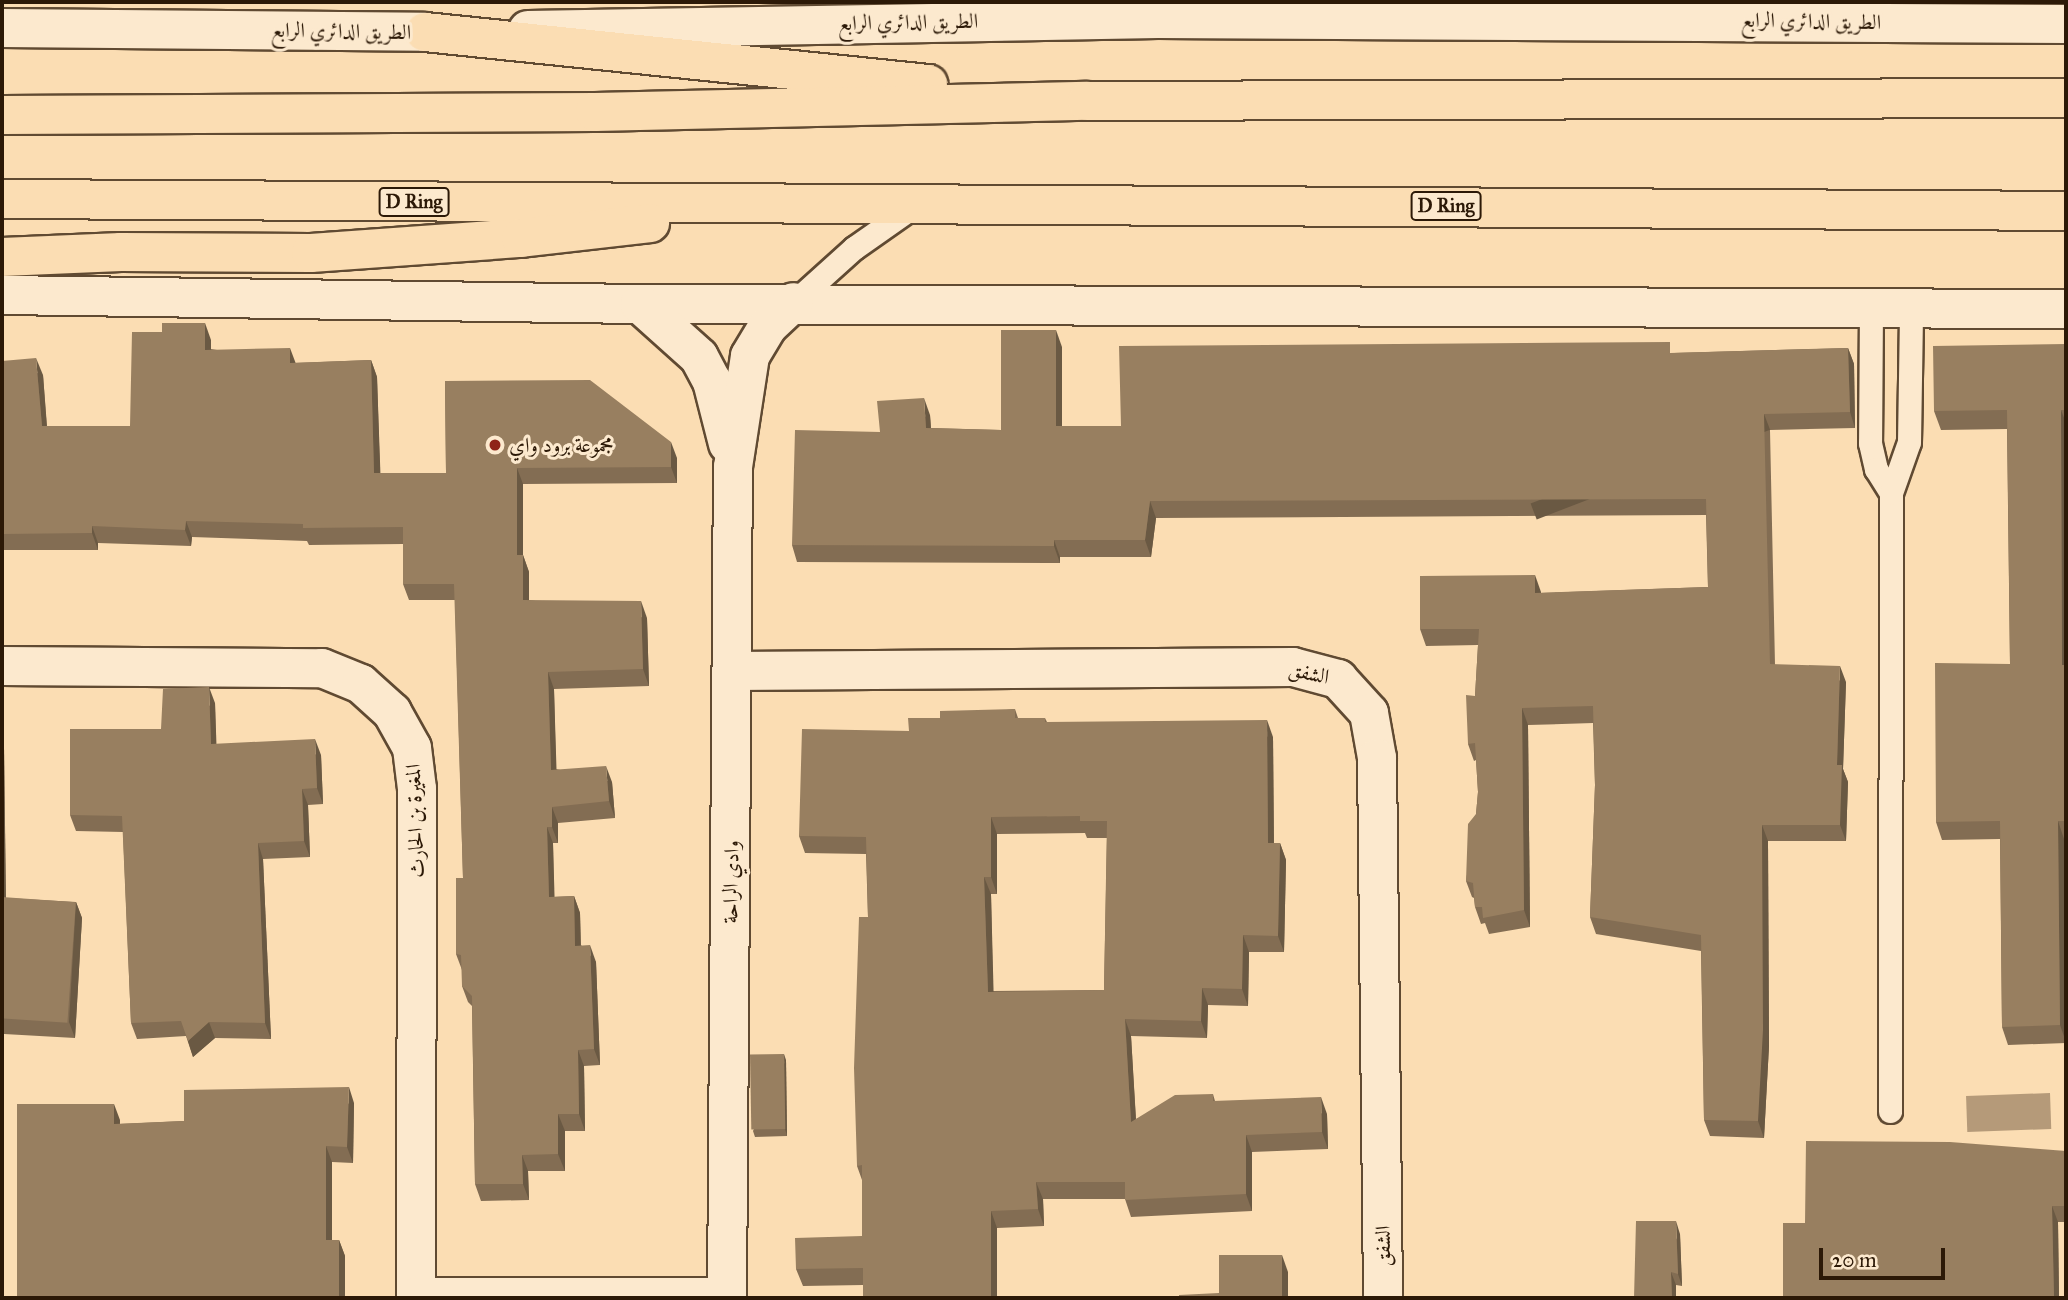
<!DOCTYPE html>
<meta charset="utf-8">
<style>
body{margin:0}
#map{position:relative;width:2068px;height:1300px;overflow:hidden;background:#fbddb3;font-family:"IM FELL Great Primer",Amiri,serif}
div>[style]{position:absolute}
.water>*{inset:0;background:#b59a79;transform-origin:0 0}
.roads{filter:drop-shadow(2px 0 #604a32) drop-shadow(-2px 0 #604a32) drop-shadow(0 2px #604a32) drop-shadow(0 -2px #604a32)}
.lane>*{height:23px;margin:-11.5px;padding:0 11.5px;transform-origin:11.5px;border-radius:11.5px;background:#fce9ce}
.street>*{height:38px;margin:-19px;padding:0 19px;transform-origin:19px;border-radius:19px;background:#fce9ce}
.secondary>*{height:38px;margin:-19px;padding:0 19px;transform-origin:19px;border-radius:19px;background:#fce9ce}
.primary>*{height:38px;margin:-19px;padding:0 19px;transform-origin:19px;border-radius:19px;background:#fbddb3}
.wall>*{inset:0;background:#836d53}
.shaded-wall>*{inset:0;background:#6a5943;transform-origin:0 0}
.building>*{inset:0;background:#987f60;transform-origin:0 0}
.dots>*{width:19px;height:19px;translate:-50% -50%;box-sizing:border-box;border:4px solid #fce9ce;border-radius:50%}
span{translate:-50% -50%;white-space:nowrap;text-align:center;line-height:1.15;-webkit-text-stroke:6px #fce9ce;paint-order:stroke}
.shield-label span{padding:2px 5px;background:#fce9ce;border:2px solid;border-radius:5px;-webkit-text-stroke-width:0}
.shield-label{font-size:19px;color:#2c1907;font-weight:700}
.street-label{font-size:21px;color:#2c1907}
.poi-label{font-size:21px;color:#2c1907}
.left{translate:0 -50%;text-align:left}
.frame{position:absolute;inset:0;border:4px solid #2c1907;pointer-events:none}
.scale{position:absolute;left:1819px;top:1248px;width:126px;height:32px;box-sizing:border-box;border:4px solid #2c1907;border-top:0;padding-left:9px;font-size:21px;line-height:24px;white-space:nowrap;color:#2c1907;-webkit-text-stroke:5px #fce9ce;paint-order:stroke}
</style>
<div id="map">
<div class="water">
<i style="left:2050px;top:1093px;width:36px;height:84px;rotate:88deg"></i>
</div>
<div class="roads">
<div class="lane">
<i style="left:794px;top:302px;width:81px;rotate:-42deg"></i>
<i style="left:854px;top:248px;width:73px;rotate:-35deg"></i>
<i style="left:1871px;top:308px;width:135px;rotate:90.4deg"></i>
<i style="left:1870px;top:443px;width:27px;rotate:77deg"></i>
<i style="left:1876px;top:469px;width:28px;rotate:58deg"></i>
<i style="left:1890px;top:1111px;width:618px;rotate:-89.91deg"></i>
<i style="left:1891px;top:493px;width:54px;rotate:-70.6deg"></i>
<i style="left:1909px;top:442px;width:134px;rotate:-89.1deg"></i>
</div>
<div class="street">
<i style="left:528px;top:30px;width:630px;rotate:-1deg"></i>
<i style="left:1158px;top:19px;width:908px;rotate:0.32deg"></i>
<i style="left:2px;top:295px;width:638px;rotate:0.81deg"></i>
<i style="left:640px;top:304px;width:1426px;rotate:0.2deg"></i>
<i style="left:640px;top:304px;width:79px;rotate:41.9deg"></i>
<i style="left:699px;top:357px;width:27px;rotate:62deg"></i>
<i style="left:712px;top:381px;width:65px;rotate:75.7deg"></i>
<i style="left:2px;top:666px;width:320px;rotate:0.4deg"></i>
<i style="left:322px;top:668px;width:42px;rotate:22.3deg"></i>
<i style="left:361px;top:684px;width:42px;rotate:42.1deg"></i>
<i style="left:392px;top:712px;width:41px;rotate:60.9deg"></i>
<i style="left:412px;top:748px;width:41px;rotate:83deg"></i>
<i style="left:417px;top:789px;width:509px;rotate:90.11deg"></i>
<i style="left:733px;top:671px;width:560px;rotate:-0.41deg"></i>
<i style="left:1293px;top:667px;width:47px;rotate:14.9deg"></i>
<i style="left:1338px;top:679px;width:46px;rotate:47.6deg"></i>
<i style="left:1369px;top:713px;width:46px;rotate:79.9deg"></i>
<i style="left:1377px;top:758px;width:540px;rotate:89.36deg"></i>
<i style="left:416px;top:1297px;width:311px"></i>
<i style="left:727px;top:1298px;width:831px;rotate:-89.59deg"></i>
<i style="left:733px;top:467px;width:112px;rotate:-81.3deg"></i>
<i style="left:750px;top:356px;width:35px;rotate:-59deg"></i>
<i style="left:768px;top:326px;width:35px;rotate:-43deg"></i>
</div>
<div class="secondary">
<i style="left:2px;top:28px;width:423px;rotate:0.5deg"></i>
</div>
<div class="primary">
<i style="left:425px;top:32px;width:506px;rotate:5.9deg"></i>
<i style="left:2px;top:115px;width:593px;rotate:-0.29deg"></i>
<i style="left:595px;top:112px;width:492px;rotate:-1.3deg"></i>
<i style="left:1087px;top:101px;width:979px;rotate:-0.18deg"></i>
<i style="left:2px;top:199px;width:2064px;rotate:0.33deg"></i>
<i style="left:2px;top:257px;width:119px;rotate:-2.4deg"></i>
<i style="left:121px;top:252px;width:190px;rotate:0.3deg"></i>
<i style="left:311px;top:253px;width:211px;rotate:-4.1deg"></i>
<i style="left:521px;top:238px;width:130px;rotate:-6.6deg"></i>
</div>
</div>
<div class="wall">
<i style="clip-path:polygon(211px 340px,211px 349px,295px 363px,371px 360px,377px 377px,380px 473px,446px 473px,445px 381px,677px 458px,677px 483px,523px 484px,523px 555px,529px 572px,529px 600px,647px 618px,649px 686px,554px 689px,556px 769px,612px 782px,615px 818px,558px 823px,558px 843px,553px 843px,554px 897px,574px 896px,580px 913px,581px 945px,596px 962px,600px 1065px,584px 1066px,585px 1131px,565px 1131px,565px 1171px,528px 1171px,529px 1200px,481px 1201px,475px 1184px,472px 1006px,468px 1002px,462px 986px,462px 970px,456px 954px,463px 878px,455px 600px,409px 600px,403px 584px,403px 544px,309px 545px,307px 541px,192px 537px,191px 546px,98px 543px,98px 550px,2px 550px,2px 361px,43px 375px,47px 426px,130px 426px)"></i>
<i style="clip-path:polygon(2066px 344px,2066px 839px,2064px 839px,2066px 1043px,2008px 1045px,2002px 1027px,2000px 839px,1942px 840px,1936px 822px,2010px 664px,2007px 429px,1941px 430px,1934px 411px)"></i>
<i style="clip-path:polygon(1062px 347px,1062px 426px,1121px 426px,1674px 353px,1848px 348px,1854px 364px,1855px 428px,1770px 430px,1775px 665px,1846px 682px,1843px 769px,1848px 782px,1846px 841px,1768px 841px,1769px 1046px,1764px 1138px,1710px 1136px,1704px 1120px,1701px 951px,1596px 934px,1590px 917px,1595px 785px,1593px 723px,1528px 725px,1530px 927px,1489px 934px,1485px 923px,1481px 924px,1475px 907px,1474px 898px,1472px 897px,1466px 881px,1476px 814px,1478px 792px,1476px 760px,1474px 761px,1468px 744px,1475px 696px,1478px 645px,1426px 646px,1420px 629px,1541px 593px,1708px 587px,1706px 515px,1156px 518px,1151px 557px,1060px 557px,1060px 563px,797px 562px,792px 545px,880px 432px,930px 415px,931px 428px,1001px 430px)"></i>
<i style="clip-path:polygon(215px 703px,216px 744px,321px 755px,323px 804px,308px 805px,310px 857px,263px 859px,271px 1039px,215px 1038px,193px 1057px,186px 1036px,137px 1039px,131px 1023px,123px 832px,76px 831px,70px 815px,161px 729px)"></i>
<i style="clip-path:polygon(evenodd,1015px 709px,1018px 718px,1045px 718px,1047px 722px,1273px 737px,1274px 843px,1280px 843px,1286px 860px,1284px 952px,1249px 952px,1248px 1006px,1208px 1005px,1207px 1038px,1131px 1036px,1136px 1119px,1213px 1094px,1215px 1101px,1327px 1114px,1328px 1149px,1252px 1152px,1252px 1211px,1131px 1217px,1125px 1199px,1043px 1199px,1044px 1226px,997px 1228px,863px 1285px,803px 1286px,796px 1269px,862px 1236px,862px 1180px,857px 1166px,868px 917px,866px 854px,805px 853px,799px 836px,909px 731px,940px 718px,1015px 709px,1085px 833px,1087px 838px,1107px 838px,1104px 990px,993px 991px,991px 894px,997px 894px,997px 834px,1085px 833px)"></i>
<i style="clip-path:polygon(2px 740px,4px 747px,6px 898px,76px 902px,82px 918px,75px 1038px,4px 1034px,2px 1027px)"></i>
<i style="clip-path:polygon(786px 1060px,787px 1136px,755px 1137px,753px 1131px)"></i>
<i style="clip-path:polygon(354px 1103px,353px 1163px,332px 1162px,332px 1240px,339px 1240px,345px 1256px,345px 1298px,17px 1298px,120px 1120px,120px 1124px,184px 1121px)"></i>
<i style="clip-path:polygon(2066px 1151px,2066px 1222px,2058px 1222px,2059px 1298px,1783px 1298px,1805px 1223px)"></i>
<i style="clip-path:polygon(1680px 1234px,1682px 1286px,1676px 1285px,1676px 1298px,1634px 1298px)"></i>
</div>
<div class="shaded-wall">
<i style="clip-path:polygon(205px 323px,211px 340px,211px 366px,205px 350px)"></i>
<i style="clip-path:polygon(1056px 330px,1062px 347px,1062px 443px,1056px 426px)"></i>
<i style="clip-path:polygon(290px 348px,296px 364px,290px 363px)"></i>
<i style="clip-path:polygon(1848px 348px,1854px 364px,1855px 428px,1850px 412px)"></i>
<i style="clip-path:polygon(36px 358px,43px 375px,48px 443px,42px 426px)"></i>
<i style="clip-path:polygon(371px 360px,377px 377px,381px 490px,374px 473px)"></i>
<i style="clip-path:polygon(924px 398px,930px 415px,932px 444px,926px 428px)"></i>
<i style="clip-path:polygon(2061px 410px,2066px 423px,2066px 675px,2062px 665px)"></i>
<i style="left:1764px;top:414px;width:17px;height:250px;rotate:69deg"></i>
<i style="clip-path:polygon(671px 442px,677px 458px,677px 483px,671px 467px)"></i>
<i style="clip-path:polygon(517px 468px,523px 484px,523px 572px,517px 555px)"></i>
<i style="clip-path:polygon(1150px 501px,1156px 518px,1151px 557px,1145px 540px)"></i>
<i style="clip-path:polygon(186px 521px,192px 537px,191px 546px,185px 530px)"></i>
<i style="clip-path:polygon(92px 526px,98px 543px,98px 550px,92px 533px)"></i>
<i style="clip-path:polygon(1054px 540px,1060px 557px,1060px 563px,1054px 546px)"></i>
<i style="clip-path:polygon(523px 555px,529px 572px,529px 617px,523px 600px)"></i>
<i style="clip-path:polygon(1535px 575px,1541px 592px,1541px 609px,1535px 593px)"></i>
<i style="clip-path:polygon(641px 601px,647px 618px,649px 686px,643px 669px)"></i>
<i style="clip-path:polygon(1840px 666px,1846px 682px,1843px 769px,1848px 782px,1846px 841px,1840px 825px,1837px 765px)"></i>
<i style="clip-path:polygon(548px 672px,554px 689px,557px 786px,551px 770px)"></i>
<i style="clip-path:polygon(209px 687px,215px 703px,217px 760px,211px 744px)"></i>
<i style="clip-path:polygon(1522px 708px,1528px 725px,1530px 927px,1524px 910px)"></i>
<i style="clip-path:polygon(1267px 720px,1273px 737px,1274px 860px,1268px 843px)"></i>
<i style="clip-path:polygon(315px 739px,321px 755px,323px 804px,317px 788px)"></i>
<i style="clip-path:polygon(2px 740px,4px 747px,6px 913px,2px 901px)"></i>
<i style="clip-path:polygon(606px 766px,612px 782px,615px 818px,609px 801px)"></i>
<i style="clip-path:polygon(302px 789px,308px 805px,310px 857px,304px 841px)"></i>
<i style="clip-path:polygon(552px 807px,558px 823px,558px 843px,552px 827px)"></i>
<i style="clip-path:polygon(991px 817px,997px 834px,997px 894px,991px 877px)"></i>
<i style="clip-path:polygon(2058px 821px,2064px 839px,2066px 1042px,2060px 1025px)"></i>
<i style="clip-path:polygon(1762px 825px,1768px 841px,1769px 1046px,1764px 1138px,1758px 1121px)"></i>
<i style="clip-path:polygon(547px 827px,553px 843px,555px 913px,549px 897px)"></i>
<i style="clip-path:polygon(258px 843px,263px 859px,271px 1039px,265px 1023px)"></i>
<i style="clip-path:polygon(1280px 843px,1286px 860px,1284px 952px,1278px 936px)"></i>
<i style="clip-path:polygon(984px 877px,991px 894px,994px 1008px,988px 992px)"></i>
<i style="clip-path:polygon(574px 896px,580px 913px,581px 962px,575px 946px)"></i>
<i style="clip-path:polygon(76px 902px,82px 918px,75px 1038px,69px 1022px)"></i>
<i style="clip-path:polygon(1243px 935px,1249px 952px,1248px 1006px,1242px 989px)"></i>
<i style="clip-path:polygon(590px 945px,596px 962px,600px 1065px,594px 1049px)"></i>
<i style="clip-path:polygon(1202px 988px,1208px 1005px,1207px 1038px,1201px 1021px)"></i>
<i style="clip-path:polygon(1125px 1019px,1131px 1036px,1137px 1139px,1131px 1122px)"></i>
<i style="clip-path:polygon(209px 1022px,215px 1038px,193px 1057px,188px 1041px)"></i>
<i style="clip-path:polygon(578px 1050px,584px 1066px,585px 1131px,579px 1114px)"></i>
<i style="clip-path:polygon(784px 1054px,786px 1060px,787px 1136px,785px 1129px)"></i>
<i style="clip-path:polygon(349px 1087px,354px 1103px,353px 1163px,347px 1147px)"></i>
<i style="clip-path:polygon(1321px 1097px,1327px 1114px,1328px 1149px,1322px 1132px)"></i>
<i style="clip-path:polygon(114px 1104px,120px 1120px,119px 1140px,114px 1124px)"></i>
<i style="clip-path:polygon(558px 1114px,565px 1131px,565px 1171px,558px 1154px)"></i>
<i style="clip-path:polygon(1246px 1135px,1252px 1152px,1252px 1211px,1246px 1194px)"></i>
<i style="clip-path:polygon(326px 1146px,332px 1162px,332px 1256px,326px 1240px)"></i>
<i style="clip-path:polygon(522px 1155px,528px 1171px,529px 1200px,523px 1184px)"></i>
<i style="clip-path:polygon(1036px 1182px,1043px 1199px,1044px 1226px,1038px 1209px)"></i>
<i style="clip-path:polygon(2052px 1206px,2058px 1222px,2059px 1298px,2054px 1298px)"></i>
<i style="clip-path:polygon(991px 1211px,997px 1228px,997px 1298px,991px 1298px)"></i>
<i style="clip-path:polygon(1676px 1221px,1680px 1234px,1682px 1286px,1678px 1274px)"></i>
<i style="clip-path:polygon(339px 1240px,345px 1256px,345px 1298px,339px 1298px)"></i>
<i style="clip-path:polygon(1282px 1255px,1288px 1272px,1288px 1298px,1282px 1298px)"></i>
<i style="clip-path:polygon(1671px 1272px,1676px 1285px,1676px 1298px,1672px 1298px)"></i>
</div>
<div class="building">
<i style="clip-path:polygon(162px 323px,205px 323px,205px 350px,290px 348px,290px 363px,371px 360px,374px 473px,446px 473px,445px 381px,590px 380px,671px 442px,671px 467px,517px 468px,517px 555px,523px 555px,523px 600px,641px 601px,643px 669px,548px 672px,551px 770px,606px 766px,609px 801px,552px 807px,552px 827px,547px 827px,549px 897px,574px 896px,575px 946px,590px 945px,594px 1049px,578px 1050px,579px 1114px,558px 1114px,558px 1154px,522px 1155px,523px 1184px,475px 1184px,472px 996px,462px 986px,461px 955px,456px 954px,456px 878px,463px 878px,454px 584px,403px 584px,403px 527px,303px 528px,303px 524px,186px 521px,185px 530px,92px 526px,92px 533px,2px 534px,2px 361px,36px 358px,42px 426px,130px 426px,132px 332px,162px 332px)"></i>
<i style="clip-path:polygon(1001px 330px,1056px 330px,1056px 426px,1121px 426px,1119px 346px,1670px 342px,1670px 353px,1848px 348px,1850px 412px,1764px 414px,1770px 664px,1840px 666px,1837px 765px,1842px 765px,1840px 825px,1762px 825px,1763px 1030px,1758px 1121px,1704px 1120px,1701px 935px,1590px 917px,1595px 785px,1593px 706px,1522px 708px,1524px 910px,1483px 918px,1482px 907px,1475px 907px,1473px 883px,1466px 881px,1468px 824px,1476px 814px,1478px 792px,1475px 743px,1468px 744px,1466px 695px,1475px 696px,1479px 629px,1420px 629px,1420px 576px,1535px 575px,1535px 593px,1708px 587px,1706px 499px,1150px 501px,1145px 540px,1054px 540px,1054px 546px,792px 545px,795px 430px,880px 432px,877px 401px,924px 398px,926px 428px,1001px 430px)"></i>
<i style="clip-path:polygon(2066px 344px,2066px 410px,2061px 410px,2062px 665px,2066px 665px,2066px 821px,2058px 821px,2060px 1025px,2002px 1027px,2000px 821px,1936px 822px,1935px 663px,2010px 664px,2007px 410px,1934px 411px,1933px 346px)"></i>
<i style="clip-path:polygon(209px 687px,211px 744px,315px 739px,317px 788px,302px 789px,304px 841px,258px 843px,265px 1023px,209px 1022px,188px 1041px,181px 1021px,131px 1023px,122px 816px,70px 815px,70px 729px,161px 729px,163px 689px)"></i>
<i style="clip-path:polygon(evenodd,1015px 709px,1015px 718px,1045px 718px,1045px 722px,1267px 720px,1268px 843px,1280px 843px,1278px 936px,1243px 935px,1242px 989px,1202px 988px,1201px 1021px,1125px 1019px,1131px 1122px,1175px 1095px,1213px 1094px,1213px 1101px,1321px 1097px,1322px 1132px,1246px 1135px,1246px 1194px,1125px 1200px,1125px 1182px,1036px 1182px,1038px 1209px,991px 1211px,991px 1298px,863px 1298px,863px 1268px,796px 1269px,795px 1238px,862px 1236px,862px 1165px,857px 1166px,854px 1068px,859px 917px,868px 917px,866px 837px,799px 836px,802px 729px,909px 731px,908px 718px,940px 718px,940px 711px,1015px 709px,1080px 816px,1080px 821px,1107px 821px,1104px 990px,988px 992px,984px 877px,991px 877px,991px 817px,1080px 816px)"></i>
<i style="left:2px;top:897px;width:74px;height:121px;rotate:4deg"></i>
<i style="left:784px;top:1054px;width:75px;height:34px;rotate:89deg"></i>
<i style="clip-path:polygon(349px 1087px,347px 1147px,326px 1146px,326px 1240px,339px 1240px,339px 1298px,17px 1298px,17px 1104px,114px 1104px,114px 1124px,184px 1121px,184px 1090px)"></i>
<i style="clip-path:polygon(1806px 1141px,1950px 1142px,2066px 1151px,2066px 1206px,2052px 1206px,2054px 1298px,1783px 1298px,1783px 1223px,1805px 1223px)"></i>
<i style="clip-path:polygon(1636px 1221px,1676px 1221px,1678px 1274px,1671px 1272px,1672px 1298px,1634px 1298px)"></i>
<i style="clip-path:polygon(1219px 1255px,1282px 1255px,1282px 1298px,1179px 1298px,1179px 1295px,1219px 1293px)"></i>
</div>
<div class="dots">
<i style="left:495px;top:445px;background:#8f2418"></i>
</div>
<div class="shield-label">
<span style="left:414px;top:202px">D Ring</span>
<span style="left:1446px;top:206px">D Ring</span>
</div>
<div class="street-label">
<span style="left:1811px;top:21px;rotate:1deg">الطريق الدائري الرابع</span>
<span style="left:908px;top:22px;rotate:-1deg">الطريق الدائري الرابع</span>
<span style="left:341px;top:31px;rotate:1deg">الطريق الدائري الرابع</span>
<span style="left:1309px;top:673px;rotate:12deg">الشفق</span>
<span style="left:415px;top:821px;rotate:-92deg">المغيرة بن الحارث</span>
<span style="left:731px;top:882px;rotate:-89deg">وادي الراحة</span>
<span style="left:1383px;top:1246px;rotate:-91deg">الشفق</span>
</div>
<div class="poi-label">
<span class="left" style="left:509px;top:445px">مجموعة برود واي</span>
</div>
<div class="frame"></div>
<div class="scale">20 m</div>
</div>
